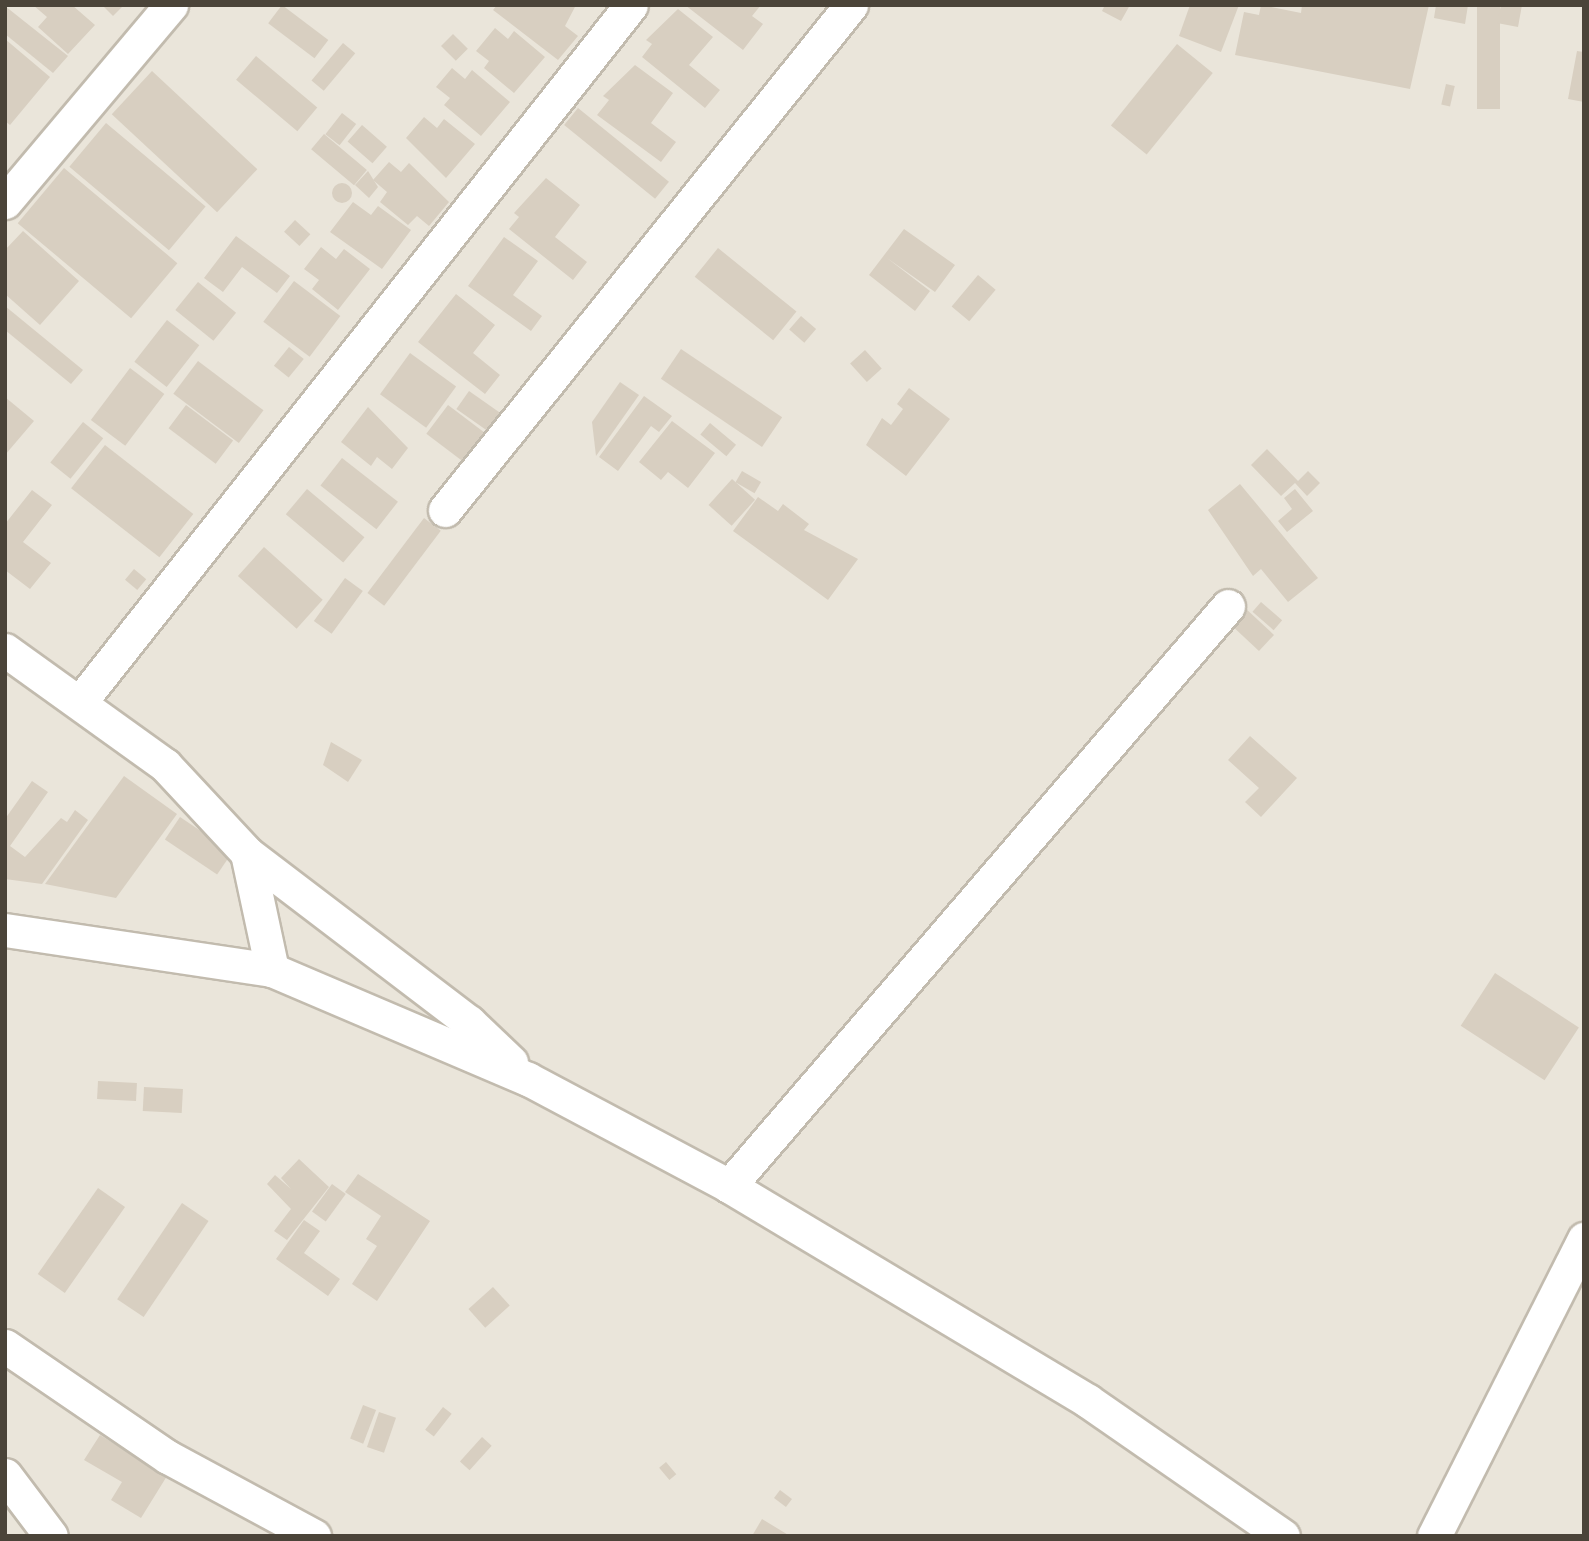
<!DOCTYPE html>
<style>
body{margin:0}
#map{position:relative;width:1589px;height:1541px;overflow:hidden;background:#f6f3ec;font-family:Signika,sans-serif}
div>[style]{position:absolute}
.residential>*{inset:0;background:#eae5da;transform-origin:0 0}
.building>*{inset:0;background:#d8cfc1;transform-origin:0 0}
.round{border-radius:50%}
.roads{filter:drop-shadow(2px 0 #c2bbae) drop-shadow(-2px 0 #c2bbae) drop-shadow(0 2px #c2bbae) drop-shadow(0 -2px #c2bbae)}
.street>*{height:33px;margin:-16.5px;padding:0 16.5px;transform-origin:16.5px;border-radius:16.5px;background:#fff}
span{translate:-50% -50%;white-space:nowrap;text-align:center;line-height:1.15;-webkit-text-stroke:5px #fff;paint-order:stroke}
.frame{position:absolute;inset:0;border:7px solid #4b4439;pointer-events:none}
</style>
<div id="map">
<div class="residential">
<i style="left:5px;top:5px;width:1579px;height:1531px"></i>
</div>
<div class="building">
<i style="clip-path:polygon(33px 5px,72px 5px,95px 25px,68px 54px,38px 27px,47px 17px)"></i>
<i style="clip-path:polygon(102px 5px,124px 5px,113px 16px)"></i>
<i style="left:282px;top:5px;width:58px;height:23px;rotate:37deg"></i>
<i style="clip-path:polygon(497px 5px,576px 5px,565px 26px,578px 36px,558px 60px,493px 10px)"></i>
<i style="clip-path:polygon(685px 5px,761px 5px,752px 16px,763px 24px,743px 50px)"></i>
<i style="clip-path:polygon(1105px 5px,1130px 5px,1121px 21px,1102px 11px)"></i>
<i style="clip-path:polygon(1190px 5px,1239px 5px,1221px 52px,1179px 36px)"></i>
<i style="clip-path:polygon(1261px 5px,1301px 13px,1302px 5px,1429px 5px,1410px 89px,1235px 55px,1244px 12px,1259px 15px)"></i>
<i style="clip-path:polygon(1436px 5px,1468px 5px,1465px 24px,1434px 18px)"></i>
<i style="left:1477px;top:5px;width:23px;height:104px"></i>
<i style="clip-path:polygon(1501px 5px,1522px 5px,1518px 27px,1497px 23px)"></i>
<i style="clip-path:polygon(5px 6px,68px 56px,53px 73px,5px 34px)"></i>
<i style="clip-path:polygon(678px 9px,713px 37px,689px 65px,720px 90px,705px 108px,642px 57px,652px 44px,646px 40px)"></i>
<i style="clip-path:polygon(495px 28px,508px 39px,514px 31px,545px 57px,514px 93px,484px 68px,489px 61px,476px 51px)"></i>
<i style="left:453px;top:34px;width:21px;height:17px;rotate:45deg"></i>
<i style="clip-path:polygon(5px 39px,50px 77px,10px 125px,5px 121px)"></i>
<i style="left:343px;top:43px;width:16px;height:49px;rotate:40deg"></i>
<i style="left:1177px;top:44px;width:46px;height:105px;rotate:39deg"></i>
<i style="clip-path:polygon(1577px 51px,1584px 52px,1584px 102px,1568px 99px)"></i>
<i style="left:256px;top:56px;width:80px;height:31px;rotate:40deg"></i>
<i style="clip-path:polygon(635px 65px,673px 93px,651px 123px,676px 142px,661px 162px,597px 115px,609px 100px,603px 96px)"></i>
<i style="clip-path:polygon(452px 68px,465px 79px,472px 70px,510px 102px,481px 136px,444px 105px,450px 98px,436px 87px)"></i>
<i style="left:152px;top:71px;width:144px;height:59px;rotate:43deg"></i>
<i style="left:1446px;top:84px;width:9px;height:21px;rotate:13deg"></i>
<i style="left:578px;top:108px;width:117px;height:22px;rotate:39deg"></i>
<i style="left:342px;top:113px;width:18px;height:27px;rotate:38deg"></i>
<i style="clip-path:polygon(424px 117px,437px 128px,444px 119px,475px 144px,446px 178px,406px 138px)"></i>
<i style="left:106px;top:123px;width:130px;height:57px;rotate:40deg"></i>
<i style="left:362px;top:125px;width:33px;height:22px;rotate:41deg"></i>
<i style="left:324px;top:134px;width:56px;height:20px;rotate:40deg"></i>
<i style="clip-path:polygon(389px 162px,401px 172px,409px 163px,449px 202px,429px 226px,417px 216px,408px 225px,380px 202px,387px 192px,373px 180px)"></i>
<i style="left:64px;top:168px;width:148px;height:72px;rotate:40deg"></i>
<i style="clip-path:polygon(368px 171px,378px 187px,369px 198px,355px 185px)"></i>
<i style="clip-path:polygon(546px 178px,580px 205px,555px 237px,587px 262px,573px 280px,509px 229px,519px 217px,514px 213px)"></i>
<i class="round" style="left:332px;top:183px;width:20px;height:20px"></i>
<i style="clip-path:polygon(353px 202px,371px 215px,378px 206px,411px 230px,382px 269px,330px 232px)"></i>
<i style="left:295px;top:220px;width:21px;height:16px;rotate:43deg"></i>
<i style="clip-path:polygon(904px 229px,955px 265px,935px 292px,887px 258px,930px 291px,915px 311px,869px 275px)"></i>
<i style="clip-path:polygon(23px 231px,79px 281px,40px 325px,5px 294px,5px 250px)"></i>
<i style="clip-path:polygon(236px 236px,290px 276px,277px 293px,242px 267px,223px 292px,204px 278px)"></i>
<i style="clip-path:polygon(504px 237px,538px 261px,513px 295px,542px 316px,531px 331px,468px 286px)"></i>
<i style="clip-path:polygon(321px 247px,336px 259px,344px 249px,370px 269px,338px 310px,312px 289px,319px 280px,304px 269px)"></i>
<i style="left:718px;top:248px;width:101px;height:37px;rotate:39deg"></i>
<i style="left:978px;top:275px;width:23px;height:41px;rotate:40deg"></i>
<i style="left:294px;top:281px;width:58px;height:51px;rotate:37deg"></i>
<i style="left:198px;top:282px;width:49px;height:36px;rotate:39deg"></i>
<i style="clip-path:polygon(456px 294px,495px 325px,473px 353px,500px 375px,485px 394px,418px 342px)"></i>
<i style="clip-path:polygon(5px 306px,83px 370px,71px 384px,5px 330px)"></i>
<i style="left:801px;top:316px;width:20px;height:18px;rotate:41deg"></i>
<i style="left:167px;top:320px;width:41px;height:53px;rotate:38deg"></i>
<i style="left:289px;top:347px;width:19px;height:24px;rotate:39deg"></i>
<i style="left:681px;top:349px;width:122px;height:36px;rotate:34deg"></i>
<i style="left:865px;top:350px;width:25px;height:20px;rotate:48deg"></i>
<i style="left:410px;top:353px;width:57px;height:51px;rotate:36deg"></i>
<i style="left:198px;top:361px;width:82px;height:41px;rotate:37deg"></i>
<i style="left:130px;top:368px;width:43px;height:65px;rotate:37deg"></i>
<i style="clip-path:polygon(620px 382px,639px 395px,596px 456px,592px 422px)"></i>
<i style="clip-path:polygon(909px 388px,950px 419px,906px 476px,866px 445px,882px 418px,891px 425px,903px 409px,897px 404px)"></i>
<i style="left:469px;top:391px;width:40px;height:22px;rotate:35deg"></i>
<i style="clip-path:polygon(644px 396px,672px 416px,659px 432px,651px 426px,618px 471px,599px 457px)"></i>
<i style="clip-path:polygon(5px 397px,34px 421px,5px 455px)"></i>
<i style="left:186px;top:405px;width:59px;height:29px;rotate:37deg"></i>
<i style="left:448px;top:405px;width:53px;height:36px;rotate:37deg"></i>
<i style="clip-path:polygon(368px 407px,408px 448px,392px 469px,377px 457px,371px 466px,341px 442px)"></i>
<i style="clip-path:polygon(672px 421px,715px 453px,688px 488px,668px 472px,661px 480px,639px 462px)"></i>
<i style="left:83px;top:422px;width:26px;height:52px;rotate:39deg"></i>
<i style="left:710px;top:423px;width:34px;height:15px;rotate:40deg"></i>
<i style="left:105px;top:445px;width:112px;height:55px;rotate:38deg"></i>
<i style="clip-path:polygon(1267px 449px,1298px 481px,1308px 471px,1320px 483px,1307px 496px,1295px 483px,1281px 496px,1251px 465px)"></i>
<i style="left:342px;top:458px;width:71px;height:35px;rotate:38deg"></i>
<i style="left:742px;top:471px;width:22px;height:13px;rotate:30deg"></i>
<i style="left:732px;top:479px;width:31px;height:35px;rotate:42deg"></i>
<i style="clip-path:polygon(1240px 484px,1318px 578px,1288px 602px,1261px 569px,1253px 576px,1208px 510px)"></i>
<i style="left:307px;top:489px;width:75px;height:33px;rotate:40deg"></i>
<i style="clip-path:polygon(1295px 489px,1313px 511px,1287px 532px,1278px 521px,1292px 509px,1284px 498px)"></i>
<i style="clip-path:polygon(32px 490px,52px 505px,23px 542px,51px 563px,30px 589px,5px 570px,5px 524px)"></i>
<i style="clip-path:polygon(758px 497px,778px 511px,783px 504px,809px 524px,804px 530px,858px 559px,828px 600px,733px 531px)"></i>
<i style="left:424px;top:518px;width:21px;height:94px;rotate:37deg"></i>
<i style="left:264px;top:547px;width:79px;height:39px;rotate:42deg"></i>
<i style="left:134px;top:569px;width:16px;height:14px;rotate:40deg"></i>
<i style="left:345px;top:578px;width:22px;height:53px;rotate:36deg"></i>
<i style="left:1261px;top:602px;width:28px;height:13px;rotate:41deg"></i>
<i style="left:1244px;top:607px;width:41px;height:22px;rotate:43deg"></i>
<i style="clip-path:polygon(1250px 736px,1297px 778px,1261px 817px,1245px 802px,1259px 788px,1228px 760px)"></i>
<i style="clip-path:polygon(331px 742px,362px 760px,348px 782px,323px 765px)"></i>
<i style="clip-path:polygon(124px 776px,177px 814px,116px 898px,45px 884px)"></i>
<i style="clip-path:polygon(32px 781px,48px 792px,10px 846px,25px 857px,61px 818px,67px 822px,75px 810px,88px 820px,42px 884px,5px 879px,5px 819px)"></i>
<i style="left:180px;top:817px;width:63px;height:27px;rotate:34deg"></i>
<i style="left:1495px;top:973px;width:100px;height:63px;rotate:33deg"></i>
<i style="left:98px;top:1081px;width:39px;height:18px;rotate:3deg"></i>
<i style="left:144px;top:1087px;width:39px;height:24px;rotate:3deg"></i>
<i style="clip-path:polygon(299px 1159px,329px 1187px,287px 1240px,274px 1231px,291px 1209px,267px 1184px,275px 1175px,291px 1189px,281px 1178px)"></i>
<i style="clip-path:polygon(358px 1174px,430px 1221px,377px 1301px,352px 1284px,377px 1246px,366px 1239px,381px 1216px,345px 1192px)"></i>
<i style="left:332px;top:1184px;width:17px;height:34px;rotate:36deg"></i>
<i style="left:98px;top:1188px;width:33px;height:105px;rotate:35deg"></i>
<i style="left:182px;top:1203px;width:32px;height:116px;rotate:34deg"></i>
<i style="clip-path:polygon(304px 1220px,320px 1231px,304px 1253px,340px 1279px,328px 1296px,276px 1259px)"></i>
<i style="left:493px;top:1287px;width:25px;height:33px;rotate:48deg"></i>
<i style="left:363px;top:1405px;width:14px;height:36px;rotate:21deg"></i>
<i style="left:443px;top:1407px;width:11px;height:29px;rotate:38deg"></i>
<i style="left:379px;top:1412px;width:18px;height:37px;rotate:19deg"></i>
<i style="clip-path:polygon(100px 1435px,167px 1476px,141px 1518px,111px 1500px,122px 1482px,84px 1460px)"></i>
<i style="left:482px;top:1437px;width:13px;height:33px;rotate:42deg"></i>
<i style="left:666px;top:1462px;width:16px;height:9px;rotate:50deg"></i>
<i style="left:780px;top:1490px;width:15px;height:10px;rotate:37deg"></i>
<i style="clip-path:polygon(762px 1519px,790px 1536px,752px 1536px)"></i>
</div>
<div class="roads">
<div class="street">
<i style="left:5px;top:202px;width:258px;rotate:-49.9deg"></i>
<i style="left:445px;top:510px;width:648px;rotate:-51.2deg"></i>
<i style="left:5px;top:650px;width:197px;rotate:35.7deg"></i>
<i style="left:165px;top:765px;width:120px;rotate:47deg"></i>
<i style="left:247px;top:853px;width:120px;rotate:77.9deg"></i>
<i style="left:80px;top:702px;width:888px;rotate:-51.67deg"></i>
<i style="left:247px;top:853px;width:279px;rotate:37.3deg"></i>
<i style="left:469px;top:1022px;width:58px;rotate:43.6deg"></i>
<i style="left:5px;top:930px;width:270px;rotate:8.5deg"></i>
<i style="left:272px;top:970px;width:278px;rotate:23.1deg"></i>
<i style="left:528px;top:1079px;width:228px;rotate:28deg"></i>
<i style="left:729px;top:1186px;width:418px;rotate:30.9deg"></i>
<i style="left:1088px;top:1401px;width:237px;rotate:34.7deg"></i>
<i style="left:729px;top:1186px;width:765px;rotate:-49.29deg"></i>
<i style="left:5px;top:1346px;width:197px;rotate:34.3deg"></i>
<i style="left:168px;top:1457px;width:166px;rotate:28.4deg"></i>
<i style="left:5px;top:1475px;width:76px;rotate:53deg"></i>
<i style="left:1434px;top:1536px;width:333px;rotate:-63.2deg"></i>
</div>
</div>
<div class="frame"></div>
</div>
